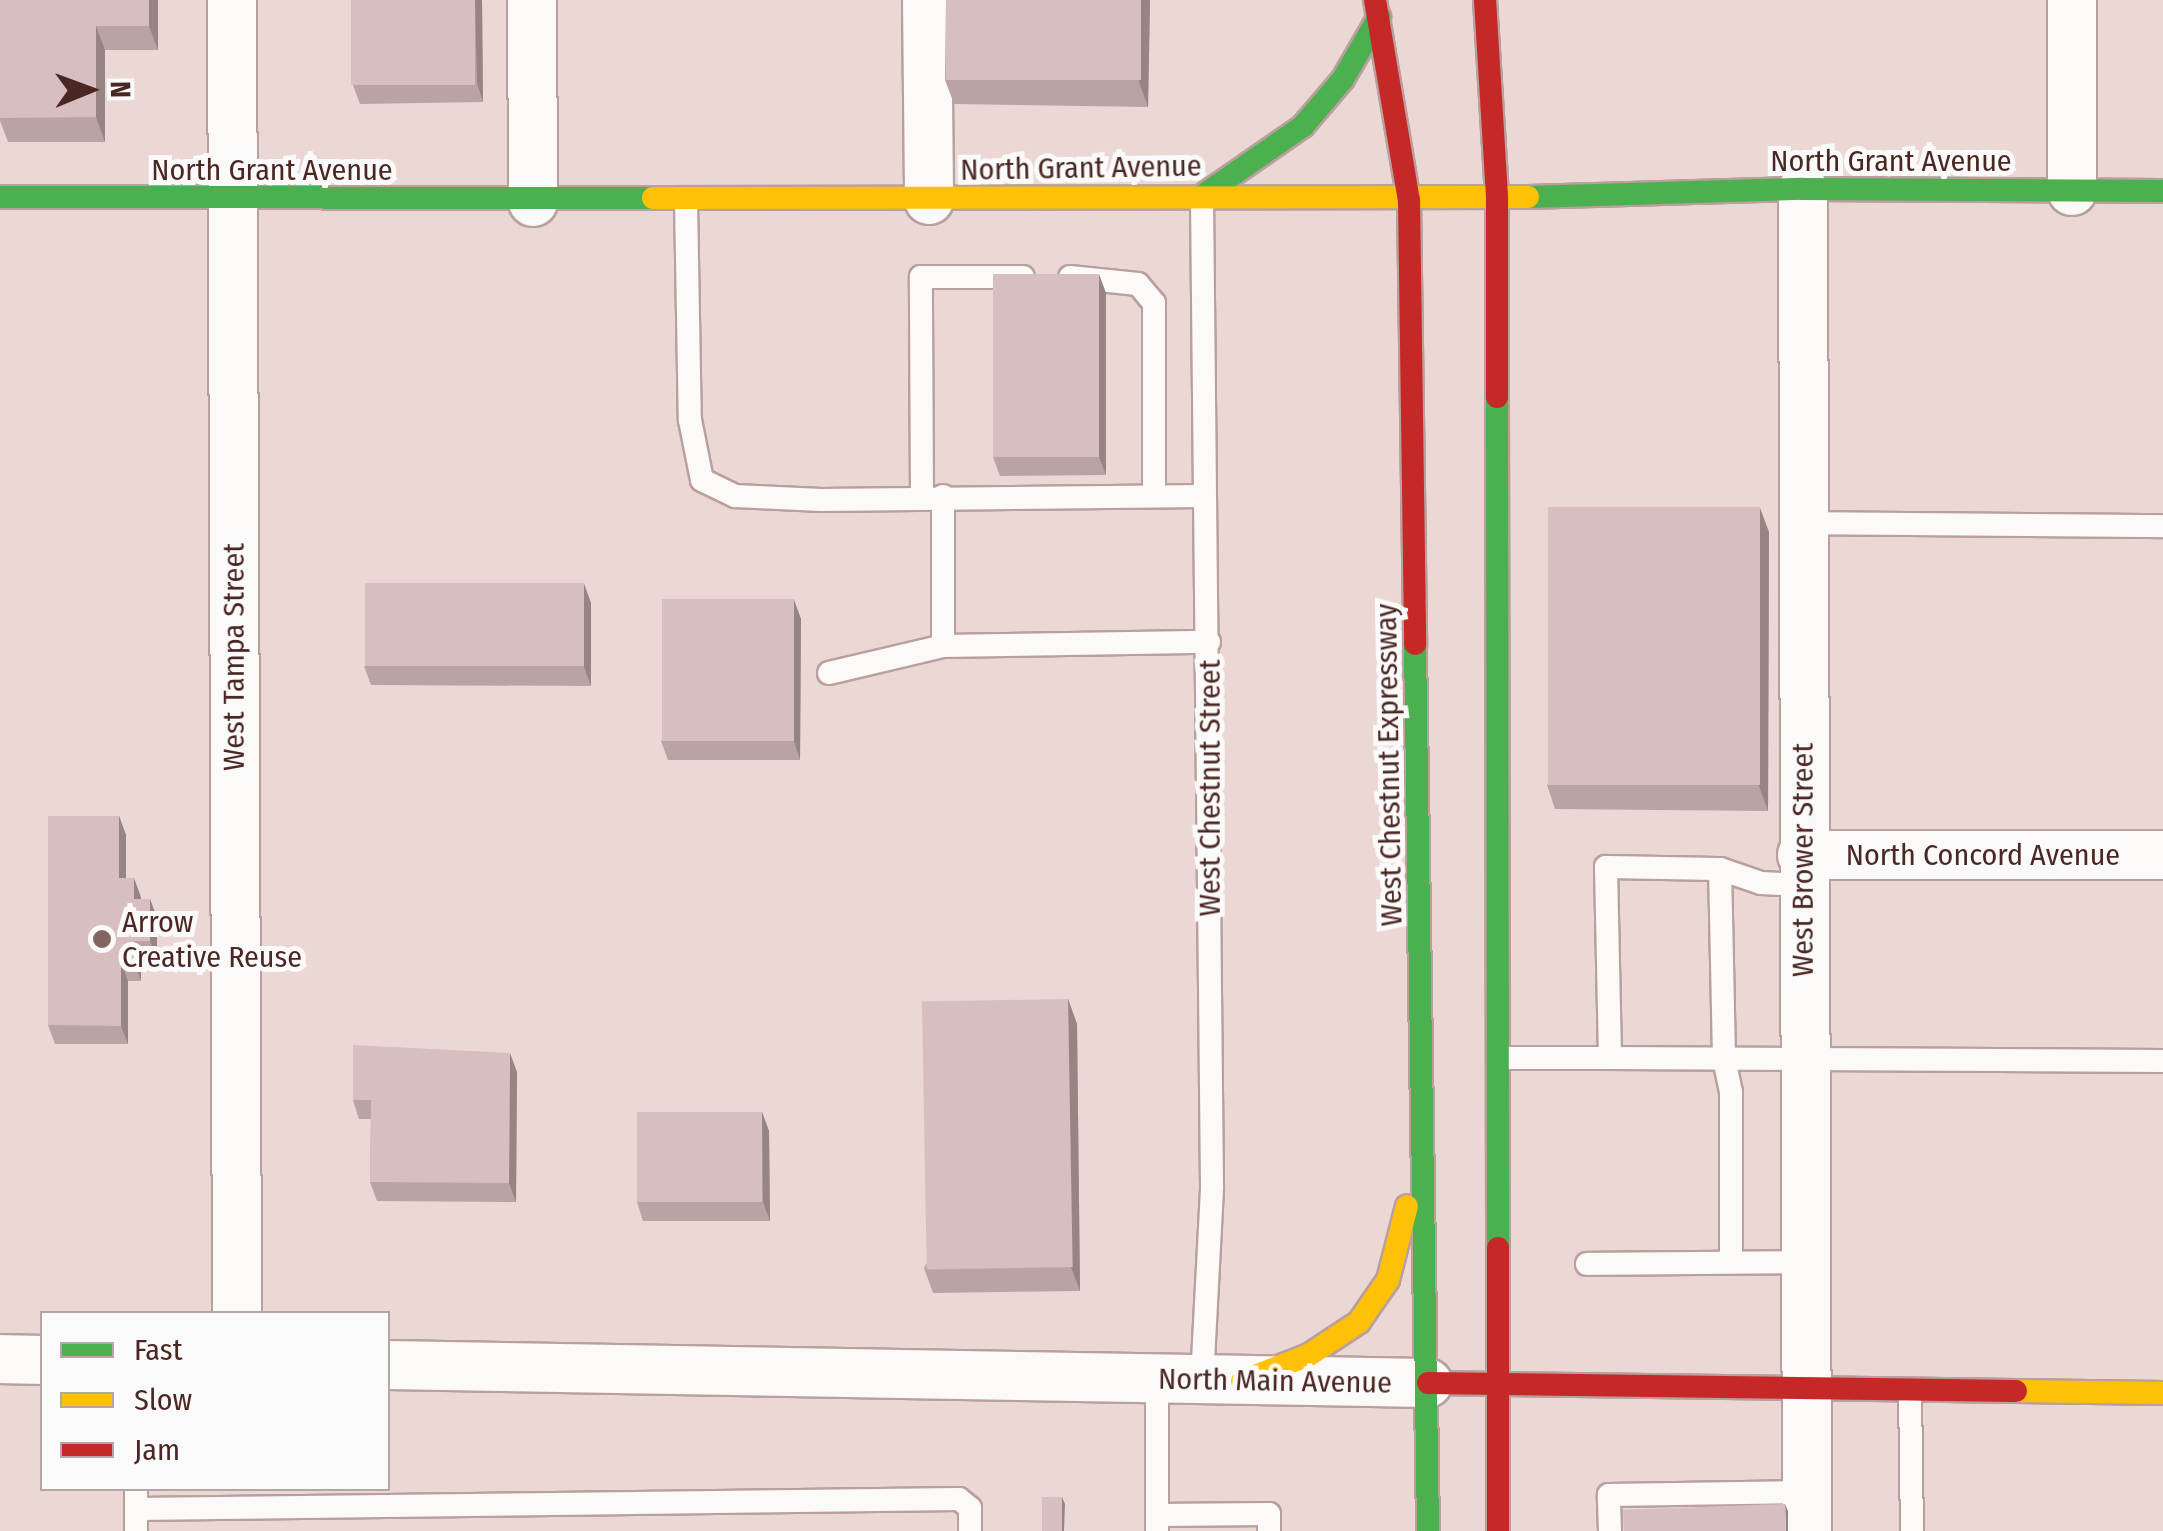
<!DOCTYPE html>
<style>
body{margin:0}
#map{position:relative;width:2163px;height:1531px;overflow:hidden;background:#ebd7d4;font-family:"Fira Sans Condensed",sans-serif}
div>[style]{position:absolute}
.roads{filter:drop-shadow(2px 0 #b9a09d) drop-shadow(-2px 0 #b9a09d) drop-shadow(0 2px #b9a09d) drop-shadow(0 -2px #b9a09d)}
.lane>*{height:22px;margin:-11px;padding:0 11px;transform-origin:11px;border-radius:11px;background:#fcf9f9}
.street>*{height:48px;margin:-24px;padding:0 24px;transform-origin:24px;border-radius:24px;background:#fcf9f9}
.fast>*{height:22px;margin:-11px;padding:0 11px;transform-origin:11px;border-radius:11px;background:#4caf50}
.slow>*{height:22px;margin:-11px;padding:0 11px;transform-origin:11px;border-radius:11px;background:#ffc107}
.jam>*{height:22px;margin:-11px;padding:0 11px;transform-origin:11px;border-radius:11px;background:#c62828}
.wall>*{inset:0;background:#baa3a5}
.shaded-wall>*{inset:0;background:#978586}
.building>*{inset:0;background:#d8bec0;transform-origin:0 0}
.dots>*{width:28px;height:28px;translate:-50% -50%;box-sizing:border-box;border:5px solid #fafafa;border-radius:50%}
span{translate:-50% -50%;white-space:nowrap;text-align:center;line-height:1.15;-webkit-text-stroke:10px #fafafa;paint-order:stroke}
.street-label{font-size:30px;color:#4a2723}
.poi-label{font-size:30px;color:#4a2723}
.left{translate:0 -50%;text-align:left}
.legend{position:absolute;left:40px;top:1311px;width:350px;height:180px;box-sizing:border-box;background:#fafafa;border:2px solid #b4a6a4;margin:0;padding:12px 18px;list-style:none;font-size:30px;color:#4a2723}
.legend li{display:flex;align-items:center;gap:20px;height:50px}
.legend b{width:50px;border:2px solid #b4a6a4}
.north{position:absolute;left:40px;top:40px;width:100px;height:100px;-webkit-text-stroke:8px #fafafa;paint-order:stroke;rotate:89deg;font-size:28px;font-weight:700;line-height:40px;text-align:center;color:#4a2723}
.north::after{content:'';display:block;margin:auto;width:35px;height:45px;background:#4a2723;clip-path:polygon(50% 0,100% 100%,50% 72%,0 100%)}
</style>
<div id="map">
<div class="roads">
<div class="lane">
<i style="left:686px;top:201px;width:219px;rotate:89deg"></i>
<i style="left:690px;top:420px;width:61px;rotate:78.7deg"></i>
<i style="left:702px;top:480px;width:37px;rotate:26deg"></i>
<i style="left:735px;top:496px;width:86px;rotate:2.7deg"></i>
<i style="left:821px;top:500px;width:383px;rotate:-0.6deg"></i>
<i style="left:1070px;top:277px;width:68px;rotate:5.9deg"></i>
<i style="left:1138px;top:284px;width:25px;rotate:50deg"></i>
<i style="left:1154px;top:303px;width:193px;rotate:90deg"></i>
<i style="left:943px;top:496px;width:150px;rotate:90deg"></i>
<i style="left:922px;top:497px;width:220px;rotate:-90.3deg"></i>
<i style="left:921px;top:277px;width:102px"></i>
<i style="left:1802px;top:523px;width:361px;rotate:0.5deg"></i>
<i style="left:829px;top:673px;width:117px;rotate:-13.3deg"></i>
<i style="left:943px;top:646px;width:266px;rotate:-0.9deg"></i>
<i style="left:1720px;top:869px;width:114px;rotate:-179deg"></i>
<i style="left:1606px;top:867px;width:191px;rotate:88.8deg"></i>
<i style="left:1610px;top:1058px;width:553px;rotate:0.31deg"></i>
<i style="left:1498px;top:1058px;width:112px"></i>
<i style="left:1731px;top:1262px;width:170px;rotate:-90deg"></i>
<i style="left:1731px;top:1092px;width:35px;rotate:-102deg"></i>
<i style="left:1724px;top:1058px;width:189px;rotate:-91.2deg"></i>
<i style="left:1720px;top:869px;width:43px;rotate:18.9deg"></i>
<i style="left:1761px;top:883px;width:41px;rotate:2.8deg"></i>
<i style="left:1587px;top:1264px;width:218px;rotate:-0.5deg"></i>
<i style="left:1157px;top:1379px;width:152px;rotate:90deg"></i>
<i style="left:1202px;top:1380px;width:194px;rotate:-87deg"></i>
<i style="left:1212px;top:1186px;width:987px;rotate:-90.58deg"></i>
<i style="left:1910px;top:1390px;width:141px;rotate:89.2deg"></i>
<i style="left:136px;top:1509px;width:823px;rotate:-0.7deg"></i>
<i style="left:959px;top:1499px;width:14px;rotate:39deg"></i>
<i style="left:970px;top:1508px;width:23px;rotate:90deg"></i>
<i style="left:1157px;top:1515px;width:112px;rotate:-0.5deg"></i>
<i style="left:1269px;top:1514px;width:17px;rotate:90deg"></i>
<i style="left:136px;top:1531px;width:43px;rotate:-90deg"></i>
<i style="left:1610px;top:1531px;width:36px;rotate:-92deg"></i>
<i style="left:1609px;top:1495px;width:198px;rotate:-0.9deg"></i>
</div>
<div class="street">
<i style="left:232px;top:0;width:1314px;rotate:89.78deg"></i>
<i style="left:532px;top:0;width:202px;rotate:89.7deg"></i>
<i style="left:927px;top:0;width:200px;rotate:89.4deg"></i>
<i style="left:2072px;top:0;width:191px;rotate:90deg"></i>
<i style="left:1803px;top:189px;width:1342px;rotate:89.83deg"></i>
<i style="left:1802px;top:855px;width:361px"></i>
<i style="left:0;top:1359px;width:42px;rotate:1.4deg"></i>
<i style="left:388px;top:1365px;width:1040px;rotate:0.99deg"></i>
</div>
<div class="fast">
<i style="left:1202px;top:196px;width:123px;rotate:-34.7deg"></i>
<i style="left:1303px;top:126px;width:62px;rotate:-49.6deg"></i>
<i style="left:1343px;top:79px;width:72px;rotate:-59.9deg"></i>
<i style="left:0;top:197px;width:653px;rotate:0.09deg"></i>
<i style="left:1528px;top:197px;width:275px;rotate:-1.7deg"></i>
<i style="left:1803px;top:189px;width:360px;rotate:0.3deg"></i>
<i style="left:1497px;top:397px;width:851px;rotate:89.93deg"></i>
<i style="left:1415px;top:644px;width:887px;rotate:89.16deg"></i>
</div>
<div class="slow">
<i style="left:653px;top:198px;width:875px;rotate:-0.07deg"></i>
<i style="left:1242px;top:1381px;width:72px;rotate:-21.2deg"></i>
<i style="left:1309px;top:1355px;width:60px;rotate:-33.4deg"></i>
<i style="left:1359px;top:1322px;width:51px;rotate:-55.4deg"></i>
<i style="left:1388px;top:1280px;width:76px;rotate:-75.6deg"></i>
<i style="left:2016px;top:1391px;width:147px;rotate:0.8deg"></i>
</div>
<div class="jam">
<i style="left:1375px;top:0;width:203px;rotate:80.4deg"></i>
<i style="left:1409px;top:200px;width:444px;rotate:89.2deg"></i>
<i style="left:1485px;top:0;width:199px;rotate:86.5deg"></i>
<i style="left:1497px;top:199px;width:198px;rotate:90deg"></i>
<i style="left:1498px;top:1248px;width:283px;rotate:90deg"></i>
<i style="left:1428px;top:1383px;width:588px;rotate:0.78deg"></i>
</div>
</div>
<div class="wall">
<i style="clip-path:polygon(0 0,158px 0,158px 50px,105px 50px,105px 142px,8px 142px,0 121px)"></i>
<i style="clip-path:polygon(351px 0,482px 0,483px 102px,360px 104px,353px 85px)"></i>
<i style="clip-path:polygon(946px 0,1150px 0,1148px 107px,954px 104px,945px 80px)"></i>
<i style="clip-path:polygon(1106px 293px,1106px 475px,1000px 476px,993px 457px)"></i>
<i style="clip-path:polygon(1769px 532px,1768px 811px,1555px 809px,1547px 785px)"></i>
<i style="clip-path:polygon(584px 584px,591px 603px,591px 686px,371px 685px,364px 666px)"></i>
<i style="clip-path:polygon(794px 600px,801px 619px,800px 760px,668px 760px,661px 741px)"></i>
<i style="clip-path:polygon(119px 816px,126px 835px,126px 878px,141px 899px,150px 899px,157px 918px,157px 960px,141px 960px,141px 981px,128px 981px,128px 1044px,55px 1044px,48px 1025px)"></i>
<i style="clip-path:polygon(1068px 999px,1077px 1024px,1080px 1291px,933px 1293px,924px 1268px)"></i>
<i style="clip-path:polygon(517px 1072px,516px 1202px,377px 1201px,370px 1182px,371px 1119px,359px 1119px,353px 1100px)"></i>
<i style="clip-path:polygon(762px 1112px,769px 1131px,770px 1221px,643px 1221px,637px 1202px)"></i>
</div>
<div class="shaded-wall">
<i style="clip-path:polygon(149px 0,158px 0,158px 50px,149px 26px)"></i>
<i style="clip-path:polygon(475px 0,482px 0,483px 102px,477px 83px)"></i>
<i style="clip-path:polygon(1141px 0,1150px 0,1148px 107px,1139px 82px)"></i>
<i style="clip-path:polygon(96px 26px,105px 50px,105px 142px,96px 117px)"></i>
<i style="clip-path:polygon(1099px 274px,1106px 293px,1106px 475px,1099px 457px)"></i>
<i style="clip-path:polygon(1760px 508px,1769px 532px,1768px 811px,1759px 786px)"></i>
<i style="clip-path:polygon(584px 584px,591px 603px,591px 686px,584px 667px)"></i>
<i style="clip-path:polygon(794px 600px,801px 619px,800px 760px,794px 741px)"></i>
<i style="clip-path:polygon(119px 816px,126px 835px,126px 897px,119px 878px)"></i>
<i style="clip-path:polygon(134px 878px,141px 897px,141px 918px,134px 899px)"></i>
<i style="clip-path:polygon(150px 899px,157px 918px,157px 960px,150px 941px)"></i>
<i style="clip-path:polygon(134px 941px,141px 960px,141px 981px,134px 962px)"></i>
<i style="clip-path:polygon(121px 962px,128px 981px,128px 1044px,121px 1026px)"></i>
<i style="clip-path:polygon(1068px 999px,1077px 1024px,1080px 1291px,1071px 1267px)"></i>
<i style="clip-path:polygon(510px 1053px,517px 1072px,516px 1202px,509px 1183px)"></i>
<i style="clip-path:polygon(762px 1112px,769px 1131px,770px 1221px,763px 1202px)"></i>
<i style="clip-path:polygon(1062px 1497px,1065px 1504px,1064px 1531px,1061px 1531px)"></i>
<i style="clip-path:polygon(1785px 1504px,1788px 1511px,1788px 1531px,1786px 1531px)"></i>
</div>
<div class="building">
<i style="clip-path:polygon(0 0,149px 0,149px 26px,96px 26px,96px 117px,0 118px)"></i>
<i style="left:351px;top:0;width:124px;height:85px"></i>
<i style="left:946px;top:0;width:195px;height:80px"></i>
<i style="left:993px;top:274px;width:106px;height:183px"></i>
<i style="left:1548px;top:507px;width:212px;height:278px"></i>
<i style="left:365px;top:583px;width:219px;height:83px"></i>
<i style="left:662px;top:599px;width:132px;height:142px"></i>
<i style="clip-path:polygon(48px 816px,119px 816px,119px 878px,134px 878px,134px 899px,150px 899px,150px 941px,134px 941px,134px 962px,121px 962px,121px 1026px,48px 1025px)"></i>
<i style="left:1068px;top:999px;width:268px;height:146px;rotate:89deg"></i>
<i style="clip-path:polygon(353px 1045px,510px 1053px,509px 1183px,370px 1182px,371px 1100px,353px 1100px)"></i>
<i style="left:637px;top:1112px;width:125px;height:90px"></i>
<i style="left:1042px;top:1497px;width:20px;height:34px"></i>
<i style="left:1785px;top:1504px;width:27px;height:162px;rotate:88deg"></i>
</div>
<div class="dots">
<i style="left:102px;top:939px;background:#826561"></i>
</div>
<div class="street-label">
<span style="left:1891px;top:161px">North Grant Avenue</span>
<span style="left:1081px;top:168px;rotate:-1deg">North Grant Avenue</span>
<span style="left:272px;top:170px">North Grant Avenue</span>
<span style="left:234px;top:657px;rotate:-90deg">West Tampa Street</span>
<span style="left:1389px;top:765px;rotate:-91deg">West Chestnut Expressway</span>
<span style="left:1210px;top:788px;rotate:-90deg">West Chestnut Street</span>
<span style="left:1983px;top:855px">North Concord Avenue</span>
<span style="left:1803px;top:860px;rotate:-90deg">West Brower Street</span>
<span style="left:1275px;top:1381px;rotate:1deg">North Main Avenue</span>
</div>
<div class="poi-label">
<span class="left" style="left:122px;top:939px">Arrow<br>Creative Reuse</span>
</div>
<ul class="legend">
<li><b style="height:12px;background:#4caf50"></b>Fast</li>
<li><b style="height:12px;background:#ffc107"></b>Slow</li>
<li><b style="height:12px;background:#c62828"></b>Jam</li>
</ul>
<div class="north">N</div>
</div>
